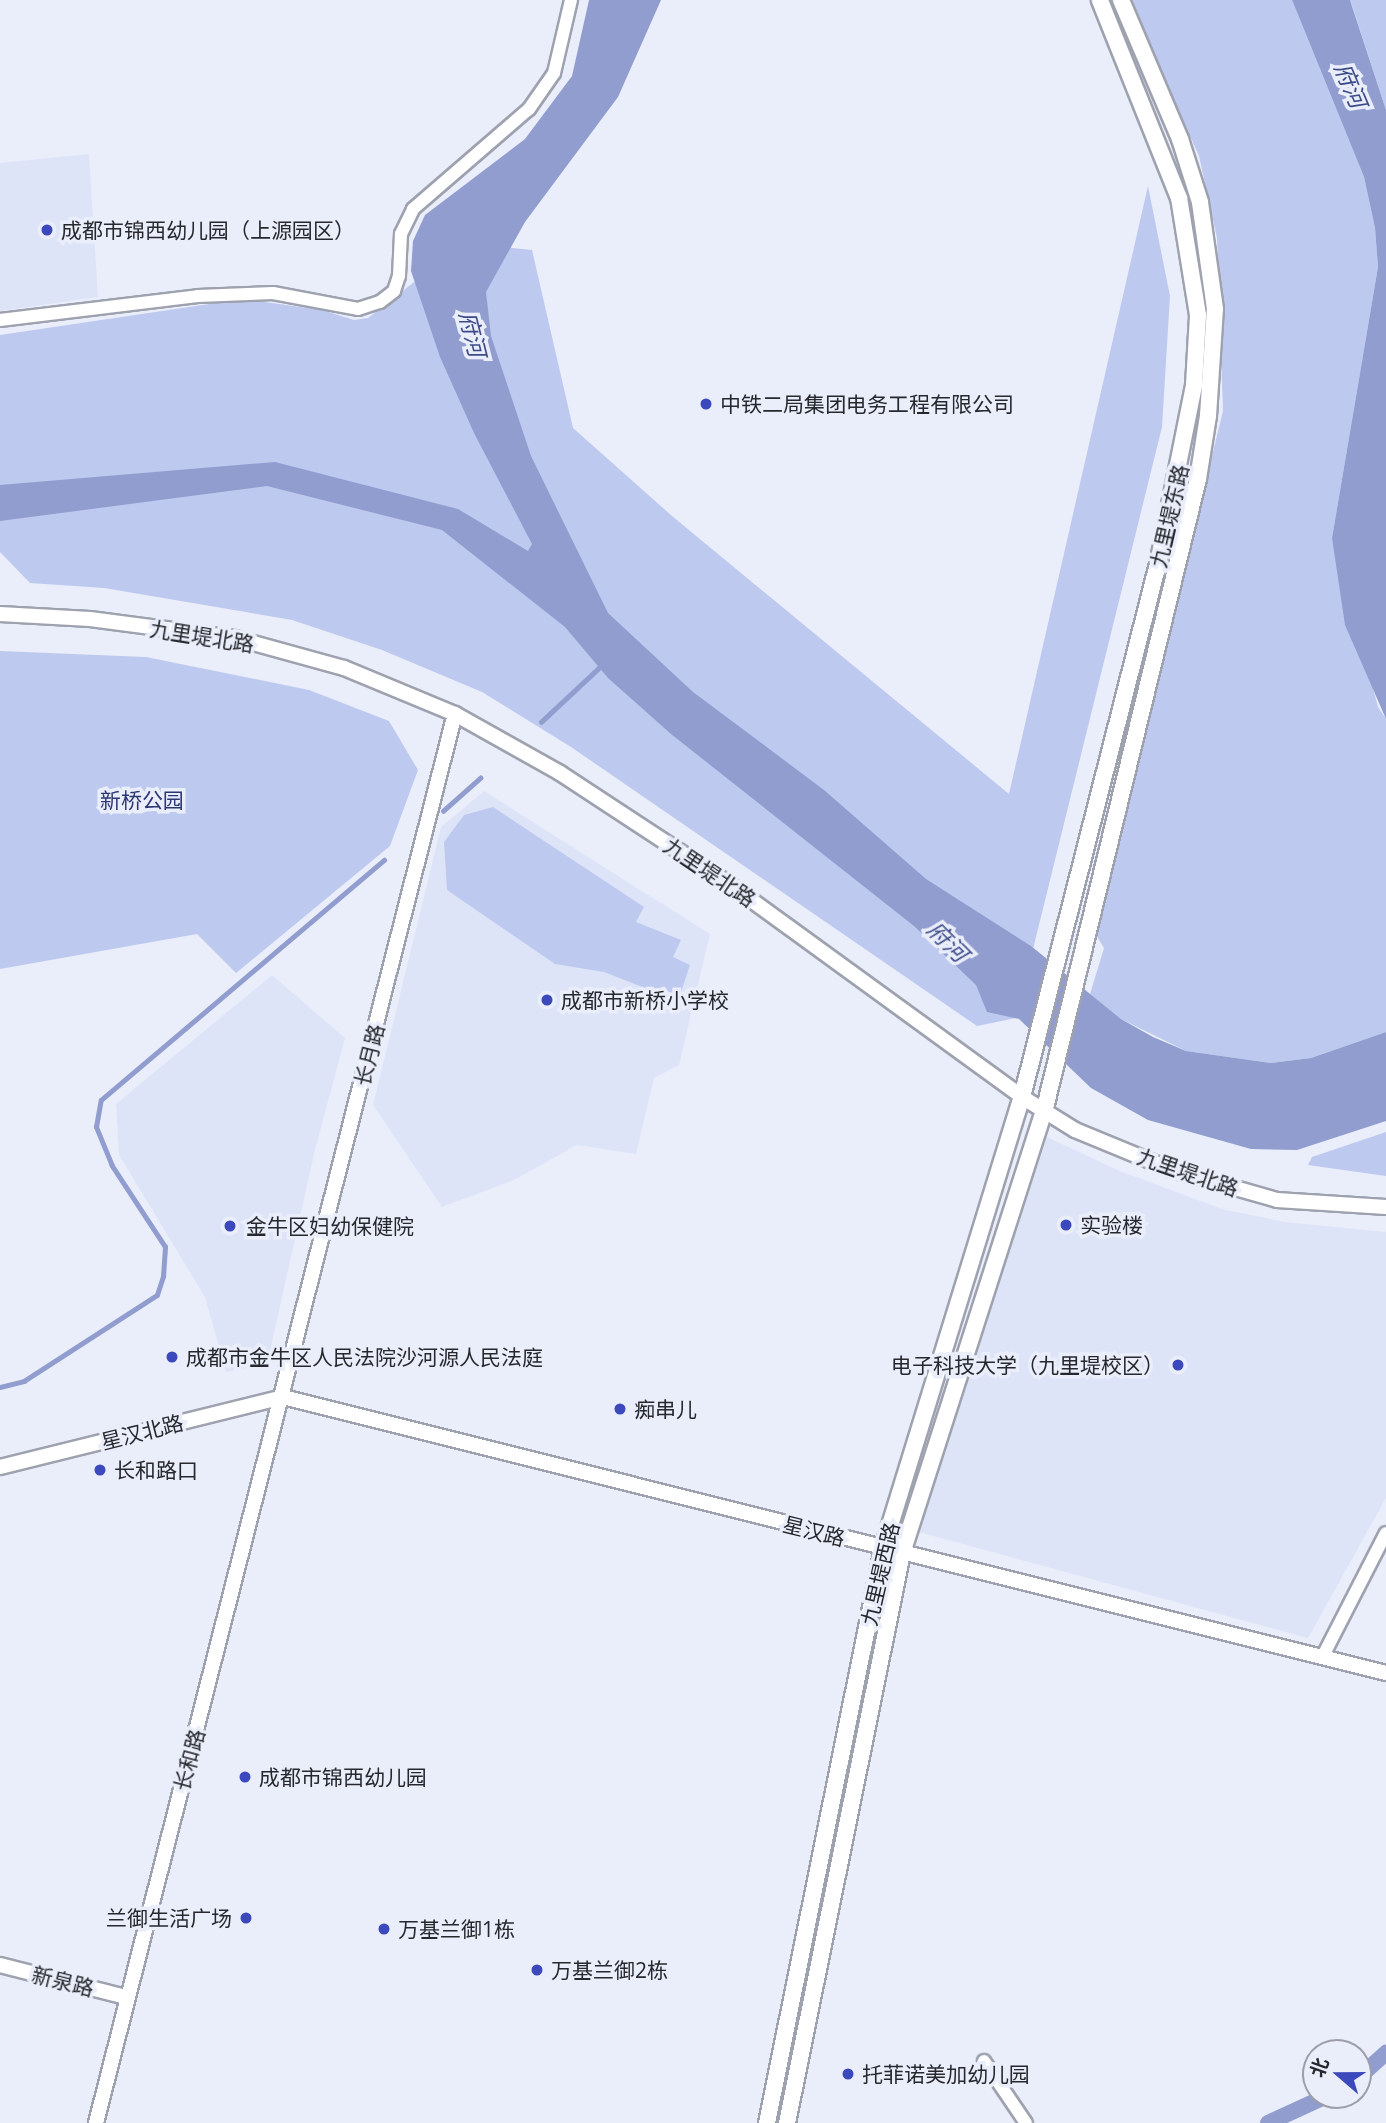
<!DOCTYPE html>
<meta charset="utf-8">
<style>
body{margin:0}
#map{position:relative;width:1386px;height:2123px;overflow:hidden;background:#eaeefb;font-family:"Open Sans","Noto Sans SC",sans-serif}
div>[style]{position:absolute}
.built>*{inset:0;background:#dee4f8}
.green>*{inset:0;background:#bec9ef}
.water>*{inset:0;background:#909dce}
.stream>*{height:4.5px;margin:-2.25px;padding:0 2.25px;transform-origin:2.25px;border-radius:2.25px;background:#909dce}
.canal>*{height:16px;margin:-8px;padding:0 8px;transform-origin:8px;border-radius:8px;background:#909dce}
.roads{filter:drop-shadow(2px 0 #9ea2af) drop-shadow(-2px 0 #9ea2af) drop-shadow(0 2px #9ea2af) drop-shadow(0 -2px #9ea2af)}
.minor>*{height:12px;margin:-6px;padding:0 6px;transform-origin:6px;border-radius:6px;background:#fff}
.tertiary>*{height:14px;margin:-7px;padding:0 7px;transform-origin:7px;border-radius:7px;background:#fff}
.secondary>*{height:16px;margin:-8px;padding:0 8px;transform-origin:8px;border-radius:8px;background:#fff}
.dots>*{width:19px;height:19px;translate:-50% -50%;box-sizing:border-box;border:4px solid #eaeefb;border-radius:50%}
span{translate:-50% -50%;white-space:nowrap;text-align:center;line-height:1.15;-webkit-text-stroke:7px #eaeefb;paint-order:stroke}
.poi-label{font-size:21px;color:#26282d}
.left{translate:0 -50%;text-align:left}
.right{translate:-100% -50%;text-align:right}
.street-label{font-size:21px;color:#26282d}
.park-label{font-size:21px;color:#2b3672}
.water-label{font-size:23px;color:#3e4b89;font-style:italic}
.north{position:absolute;left:1302px;top:2039px;width:70px;height:70px;box-sizing:border-box;background:#eaeefb;border:2px solid #9c9fa9;border-radius:50%;rotate:290deg;font-size:19px;font-weight:700;line-height:28px;text-align:center;color:#26282d}
.north::after{content:'';display:block;margin:auto;width:24px;height:32px;background:#3c49bc;clip-path:polygon(50% 0,100% 100%,50% 72%,0 100%)}
</style>
<div id="map">
<div class="built">
<i style="clip-path:polygon(89px 154px,98px 297px,0 311px,0 163px)"></i>
<i style="clip-path:polygon(484px 791px,710px 934px,679px 1065px,654px 1078px,636px 1154px,577px 1145px,514px 1180px,442px 1207px,373px 1105px,441px 827px)"></i>
<i style="clip-path:polygon(272px 975px,345px 1038px,315px 1150px,267px 1364px,226px 1372px,205px 1297px,119px 1155px,116px 1104px)"></i>
<i style="clip-path:polygon(1047px 1137px,1120px 1171px,1222px 1209px,1285px 1222px,1386px 1232px,1386px 1498px,1308px 1638px,915px 1531px)"></i>
</div>
<div class="green">
<i style="clip-path:polygon(1129px 0,1292px 0,1364px 177px,1375px 228px,1378px 267px,1332px 538px,1378px 707px,1386px 719px,1386px 1032px,1311px 1058px,1271px 1063px,1186px 1051px,1121px 1019px,1090px 994px,1104px 948px,1095px 933px,1223px 411px,1217px 238px,1199px 156px)"></i>
<i style="clip-path:polygon(1350px 0,1386px 0,1386px 110px,1353px 8px)"></i>
<i style="clip-path:polygon(1148px 186px,1170px 296px,1162px 427px,1016px 1018px,977px 1026px,571px 747px,482px 692px,382px 650px,292px 620px,104px 588px,30px 583px,0 552px,0 335px,243px 299px,322px 310px,354px 320px,368px 318px,464px 243px,532px 250px,573px 428px,672px 516px,1009px 794px)"></i>
<i style="clip-path:polygon(0 651px,146px 657px,309px 690px,389px 721px,418px 770px,390px 846px,236px 973px,197px 934px,0 969px)"></i>
<i style="clip-path:polygon(493px 807px,644px 907px,636px 922px,681px 940px,673px 957px,690px 965px,678px 1001px,604px 972px,555px 964px,447px 890px,444px 842px,464px 815px)"></i>
<i style="clip-path:polygon(1386px 1132px,1386px 1176px,1308px 1165px,1312px 1157px)"></i>
</div>
<div class="water">
<i style="clip-path:polygon(589px 0,661px 0,618px 97px,525px 222px,486px 292px,491px 336px,531px 456px,608px 613px,693px 692px,824px 790px,926px 879px,1031px 946px,1121px 1019px,1153px 1037px,1186px 1051px,1271px 1063px,1311px 1058px,1386px 1032px,1386px 1121px,1297px 1150px,1251px 1149px,1148px 1120px,1091px 1088px,1019px 1019px,987px 1012px,976px 985px,914px 926px,671px 734px,608px 678px,565px 627px,442px 530px,267px 486px,0 521px,0 485px,275px 462px,458px 509px,528px 551px,532px 544px,474px 433px,440px 357px,411px 271px,413px 241px,425px 215px,525px 139px,572px 76px)"></i>
<i style="clip-path:polygon(1292px 0,1350px 0,1386px 110px,1386px 719px,1345px 625px,1332px 538px,1378px 267px,1375px 228px,1364px 177px)"></i>
</div>
<div class="stream">
<i style="left:541px;top:722px;width:83px;rotate:-43.1deg"></i>
<i style="left:443px;top:811px;width:50px;rotate:-41.7deg"></i>
<i style="left:0;top:1387px;width:25px;rotate:-14deg"></i>
<i style="left:24px;top:1381px;width:158px;rotate:-32.9deg"></i>
<i style="left:157px;top:1295px;width:20px;rotate:-72deg"></i>
<i style="left:163px;top:1276px;width:29px;rotate:-86deg"></i>
<i style="left:165px;top:1247px;width:97px;rotate:-123.2deg"></i>
<i style="left:112px;top:1166px;width:42px;rotate:-112.3deg"></i>
<i style="left:96px;top:1127px;width:27px;rotate:-80deg"></i>
<i style="left:101px;top:1100px;width:371px;rotate:-40.3deg"></i>
</div>
<div class="canal">
<i style="left:1358px;top:2078px;width:38px;rotate:-42deg"></i>
<i style="left:1268px;top:2123px;width:67px;rotate:-24.7deg"></i>
</div>
<div class="roads">
<div class="minor">
<i style="left:0;top:320px;width:199px;rotate:-6.9deg"></i>
<i style="left:198px;top:296px;width:75px;rotate:-2.3deg"></i>
<i style="left:273px;top:293px;width:86px;rotate:10.7deg"></i>
<i style="left:358px;top:309px;width:23px;rotate:-18deg"></i>
<i style="left:380px;top:302px;width:18px;rotate:-38deg"></i>
<i style="left:394px;top:291px;width:16px;rotate:-72deg"></i>
<i style="left:399px;top:276px;width:42px;rotate:-87.3deg"></i>
<i style="left:401px;top:234px;width:28px;rotate:-64deg"></i>
<i style="left:413px;top:209px;width:153px;rotate:-40.8deg"></i>
<i style="left:529px;top:109px;width:44px;rotate:-55.2deg"></i>
<i style="left:554px;top:73px;width:75px;rotate:-76.9deg"></i>
<i style="left:1323px;top:1656px;width:138px;rotate:-62.9deg"></i>
<i style="left:984px;top:2061px;width:75px;rotate:55.9deg"></i>
</div>
<div class="tertiary">
<i style="left:0;top:614px;width:90px;rotate:3.2deg"></i>
<i style="left:90px;top:619px;width:146px;rotate:7.5deg"></i>
<i style="left:235px;top:638px;width:113px;rotate:15.4deg"></i>
<i style="left:344px;top:668px;width:120px;rotate:22.5deg"></i>
<i style="left:455px;top:714px;width:120px;rotate:29.3deg"></i>
<i style="left:560px;top:773px;width:206px;rotate:33.3deg"></i>
<i style="left:732px;top:886px;width:359px;rotate:36deg"></i>
<i style="left:1022px;top:1097px;width:62px;rotate:31.9deg"></i>
<i style="left:1075px;top:1130px;width:105px;rotate:22.4deg"></i>
<i style="left:1172px;top:1170px;width:109px;rotate:15.9deg"></i>
<i style="left:1277px;top:1200px;width:109px;rotate:3.7deg"></i>
<i style="left:0;top:1467px;width:292px;rotate:-13.9deg"></i>
<i style="left:283px;top:1397px;width:1137px;rotate:14.05deg"></i>
<i style="left:0;top:1965px;width:130px;rotate:14.3deg"></i>
<i style="left:96px;top:2123px;width:1454px;rotate:-75.71deg"></i>
</div>
<div class="secondary">
<i style="left:767px;top:2123px;width:587px;rotate:-78.59deg"></i>
<i style="left:883px;top:1548px;width:472px;rotate:-72.9deg"></i>
<i style="left:1022px;top:1097px;width:550px;rotate:-75.69deg"></i>
<i style="left:1158px;top:564px;width:183px;rotate:-78.6deg"></i>
<i style="left:1194px;top:385px;width:70px;rotate:-86.7deg"></i>
<i style="left:1198px;top:315px;width:119px;rotate:-99.2deg"></i>
<i style="left:1179px;top:198px;width:213px;rotate:-111.8deg"></i>
<i style="left:787px;top:2123px;width:581px;rotate:-78.59deg"></i>
<i style="left:902px;top:1553px;width:463px;rotate:-72.2deg"></i>
<i style="left:1044px;top:1112px;width:651px;rotate:-76.33deg"></i>
<i style="left:1198px;top:479px;width:64px;rotate:-81deg"></i>
<i style="left:1208px;top:416px;width:107px;rotate:-86.3deg"></i>
<i style="left:1215px;top:309px;width:108px;rotate:-98deg"></i>
<i style="left:1200px;top:202px;width:66px;rotate:-107.6deg"></i>
<i style="left:1180px;top:139px;width:151px;rotate:-113deg"></i>
</div>
</div>
<div class="dots">
<i style="left:47px;top:230px;background:#3c49bc"></i>
<i style="left:706px;top:404px;background:#3c49bc"></i>
<i style="left:547px;top:1000px;background:#3c49bc"></i>
<i style="left:1066px;top:1225px;background:#3c49bc"></i>
<i style="left:230px;top:1226px;background:#3c49bc"></i>
<i style="left:172px;top:1357px;background:#3c49bc"></i>
<i style="left:1178px;top:1365px;background:#3c49bc"></i>
<i style="left:620px;top:1409px;background:#3c49bc"></i>
<i style="left:100px;top:1470px;background:#3c49bc"></i>
<i style="left:245px;top:1777px;background:#3c49bc"></i>
<i style="left:246px;top:1918px;background:#3c49bc"></i>
<i style="left:384px;top:1929px;background:#3c49bc"></i>
<i style="left:537px;top:1970px;background:#3c49bc"></i>
<i style="left:848px;top:2074px;background:#3c49bc"></i>
</div>
<div class="poi-label">
<span class="left" style="left:61px;top:230px">成都市锦西幼儿园（上源园区）</span>
<span class="left" style="left:720px;top:404px">中铁二局集团电务工程有限公司</span>
<span class="left" style="left:561px;top:1000px">成都市新桥小学校</span>
<span class="left" style="left:1080px;top:1225px">实验楼</span>
<span class="left" style="left:246px;top:1226px">金牛区妇幼保健院</span>
<span class="left" style="left:186px;top:1357px">成都市金牛区人民法院沙河源人民法庭</span>
<span class="right" style="left:1164px;top:1365px">电子科技大学（九里堤校区）</span>
<span class="left" style="left:634px;top:1409px">痴串儿</span>
<span class="left" style="left:114px;top:1470px">长和路口</span>
<span class="left" style="left:259px;top:1777px">成都市锦西幼儿园</span>
<span class="right" style="left:232px;top:1918px">兰御生活广场</span>
<span class="left" style="left:398px;top:1929px">万基兰御1栋</span>
<span class="left" style="left:551px;top:1970px">万基兰御2栋</span>
<span class="left" style="left:862px;top:2074px">托菲诺美加幼儿园</span>
</div>
<div class="street-label">
<span style="left:1169px;top:516px;rotate:-77deg">九里堤东路</span>
<span style="left:202px;top:636px;rotate:9deg">九里堤北路</span>
<span style="left:710px;top:872px;rotate:34deg">九里堤北路</span>
<span style="left:369px;top:1055px;rotate:-76deg">长月路</span>
<span style="left:1188px;top:1172px;rotate:19deg">九里堤北路</span>
<span style="left:142px;top:1432px;rotate:-14deg">星汉北路</span>
<span style="left:814px;top:1531px;rotate:14deg">星汉路</span>
<span style="left:880px;top:1574px;rotate:-77deg">九里堤西路</span>
<span style="left:189px;top:1760px;rotate:-75deg">长和路</span>
<span style="left:63px;top:1981px;rotate:14deg">新泉路</span>
</div>
<div class="park-label">
<span style="left:142px;top:800px">新桥公园</span>
</div>
<div class="water-label">
<span style="left:1351px;top:85px;rotate:67deg">府河</span>
<span style="left:473px;top:334px;rotate:76deg">府河</span>
<span style="left:948px;top:941px;rotate:45deg">府河</span>
</div>
<div class="north">北</div>
</div>
